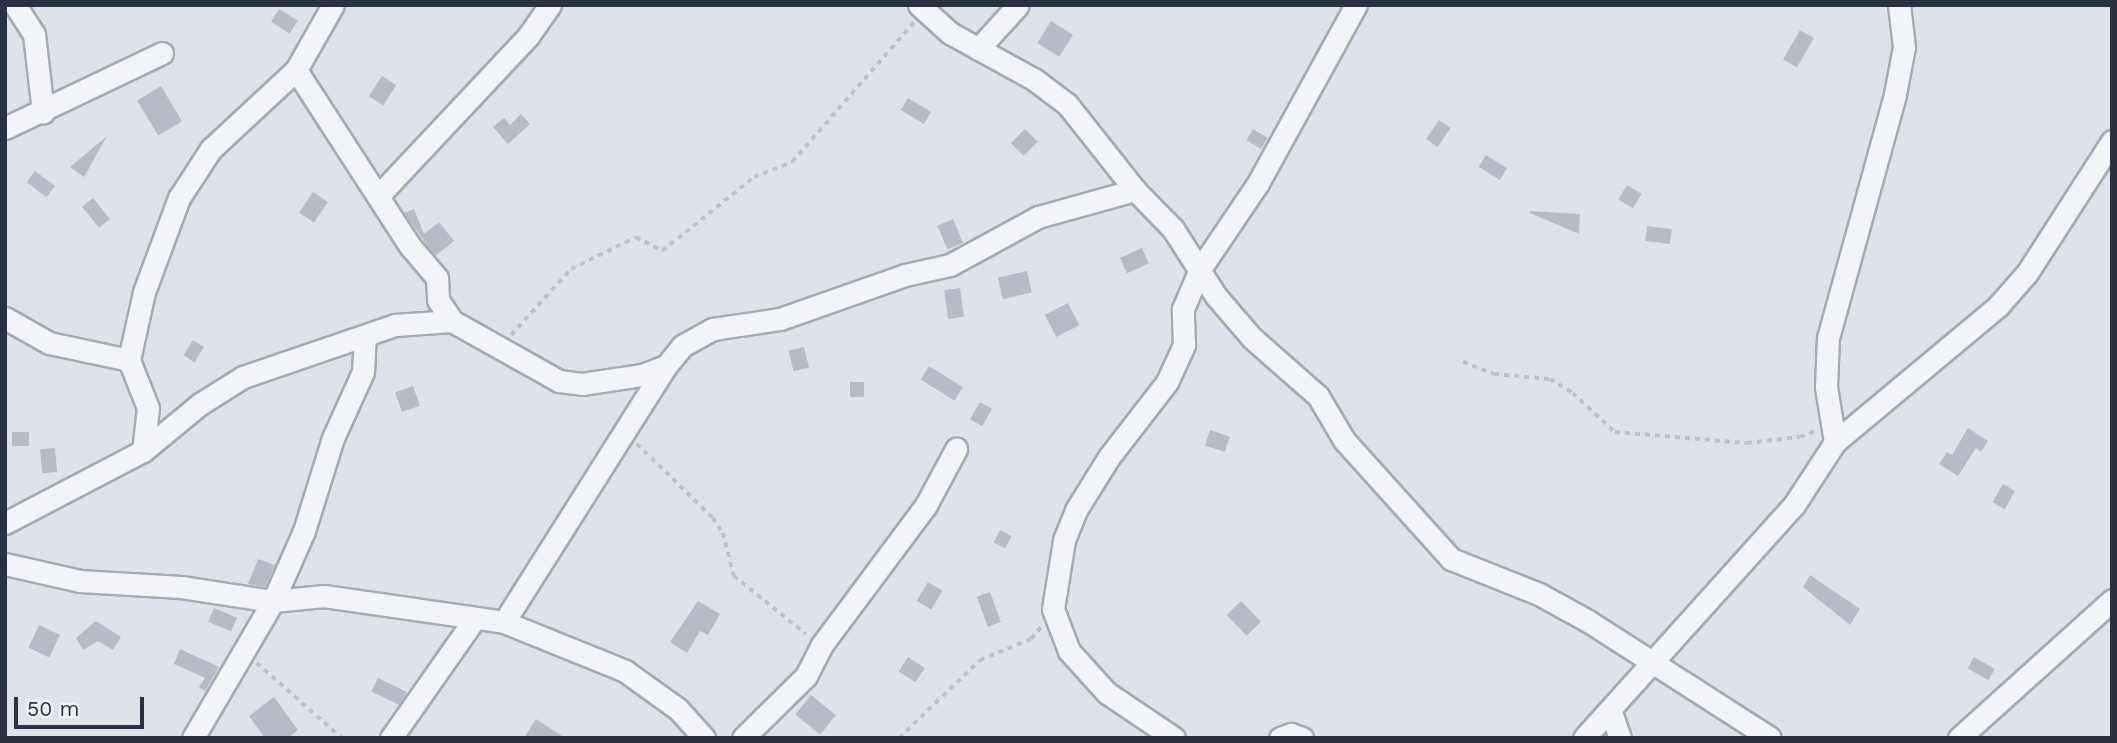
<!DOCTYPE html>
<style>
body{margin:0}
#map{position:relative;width:2117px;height:743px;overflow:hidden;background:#dfe3e9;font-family:"Work Sans",sans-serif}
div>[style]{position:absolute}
.building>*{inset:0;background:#b6bcc6;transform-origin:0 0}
.path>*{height:3.5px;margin-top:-1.75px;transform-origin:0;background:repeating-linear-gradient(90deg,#bdc1c8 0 5px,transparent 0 10px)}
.roads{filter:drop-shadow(2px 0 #a4aab3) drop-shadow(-2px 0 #a4aab3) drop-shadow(0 2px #a4aab3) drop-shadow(0 -2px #a4aab3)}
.minor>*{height:21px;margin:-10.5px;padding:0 10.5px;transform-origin:10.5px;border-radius:10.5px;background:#f2f4f7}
span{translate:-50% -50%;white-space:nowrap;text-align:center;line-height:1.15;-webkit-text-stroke:7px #eff2f6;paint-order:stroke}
.frame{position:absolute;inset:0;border:7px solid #283041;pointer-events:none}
.scale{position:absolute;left:14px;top:697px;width:130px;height:32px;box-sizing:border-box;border:4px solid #283041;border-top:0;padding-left:9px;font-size:21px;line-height:24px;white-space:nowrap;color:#283041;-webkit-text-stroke:5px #eff2f6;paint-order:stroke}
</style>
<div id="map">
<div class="building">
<i style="left:279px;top:9px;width:22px;height:15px;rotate:32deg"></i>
<i style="left:1051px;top:21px;width:26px;height:26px;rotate:32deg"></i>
<i style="left:1800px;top:30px;width:16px;height:34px;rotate:30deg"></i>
<i style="left:382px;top:76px;width:17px;height:24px;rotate:33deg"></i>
<i style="left:161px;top:86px;width:41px;height:28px;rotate:59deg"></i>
<i style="left:908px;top:98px;width:27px;height:14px;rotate:31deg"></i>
<i style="clip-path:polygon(521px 114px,530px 124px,508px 144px,493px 127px,504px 118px,510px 125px)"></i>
<i style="left:1439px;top:120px;width:14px;height:23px;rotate:34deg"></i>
<i style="left:1025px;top:129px;width:18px;height:20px;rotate:45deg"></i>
<i style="left:1253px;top:129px;width:17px;height:13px;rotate:31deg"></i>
<i style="clip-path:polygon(107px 136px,84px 177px,70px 167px)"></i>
<i style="left:1486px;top:155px;width:25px;height:14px;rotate:32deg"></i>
<i style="left:35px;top:171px;width:25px;height:14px;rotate:37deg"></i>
<i style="left:1627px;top:185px;width:17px;height:17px;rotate:31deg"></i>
<i style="left:313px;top:192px;width:18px;height:25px;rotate:34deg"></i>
<i style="left:93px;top:198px;width:27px;height:14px;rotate:51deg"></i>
<i style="clip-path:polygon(414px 209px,424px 234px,439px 222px,454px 241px,435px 256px,404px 213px)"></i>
<i style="clip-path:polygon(1530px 211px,1580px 214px,1579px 234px,1530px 213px)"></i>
<i style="left:953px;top:219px;width:26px;height:17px;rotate:67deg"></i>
<i style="left:1647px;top:226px;width:25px;height:15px;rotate:7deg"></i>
<i style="left:1142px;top:248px;width:17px;height:24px;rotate:66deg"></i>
<i style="left:1027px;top:271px;width:22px;height:30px;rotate:77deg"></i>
<i style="left:960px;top:288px;width:29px;height:16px;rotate:82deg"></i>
<i style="left:1068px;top:303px;width:25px;height:26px;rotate:63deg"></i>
<i style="left:193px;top:340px;width:13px;height:18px;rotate:32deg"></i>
<i style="left:804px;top:347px;width:21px;height:16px;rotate:76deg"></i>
<i style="left:929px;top:366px;width:40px;height:16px;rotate:32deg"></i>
<i style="left:850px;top:382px;width:14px;height:15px"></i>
<i style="left:413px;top:386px;width:21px;height:19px;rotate:71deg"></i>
<i style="left:980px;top:402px;width:14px;height:20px;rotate:30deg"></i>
<i style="clip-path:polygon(1968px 428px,1988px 441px,1981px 452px,1976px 448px,1958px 476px,1939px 464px,1947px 452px,1952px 455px)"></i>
<i style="left:1210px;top:430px;width:21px;height:16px;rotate:19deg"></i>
<i style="left:12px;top:432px;width:17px;height:14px"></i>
<i style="left:55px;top:448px;width:24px;height:15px;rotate:85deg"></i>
<i style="left:2003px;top:484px;width:14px;height:21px;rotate:30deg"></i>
<i style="left:1000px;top:530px;width:13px;height:14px;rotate:27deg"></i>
<i style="clip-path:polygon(258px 559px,275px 565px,265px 587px,248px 584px)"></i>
<i style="clip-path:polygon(1810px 575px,1860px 609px,1850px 625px,1803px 587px)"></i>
<i style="left:928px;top:582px;width:17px;height:22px;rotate:31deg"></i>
<i style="left:990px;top:592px;width:32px;height:14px;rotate:70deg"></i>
<i style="clip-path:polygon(698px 601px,720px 614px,708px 635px,700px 631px,687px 653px,670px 642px)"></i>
<i style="left:1241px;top:601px;width:29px;height:20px;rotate:46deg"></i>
<i style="left:214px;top:608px;width:25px;height:15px;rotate:23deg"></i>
<i style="clip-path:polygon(96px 621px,121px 637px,113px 650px,98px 641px,83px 650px,76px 638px)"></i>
<i style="left:39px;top:625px;width:23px;height:25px;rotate:25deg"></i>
<i style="clip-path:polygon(180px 649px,219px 667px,205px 691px,199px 687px,205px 678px,174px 664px)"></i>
<i style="left:908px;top:657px;width:20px;height:17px;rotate:33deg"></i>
<i style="left:1974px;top:657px;width:24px;height:13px;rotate:30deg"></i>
<i style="left:378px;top:678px;width:32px;height:15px;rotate:26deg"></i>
<i style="left:811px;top:695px;width:32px;height:25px;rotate:39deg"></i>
<i style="clip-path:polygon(274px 697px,298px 730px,288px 738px,265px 738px,249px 716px)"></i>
<i style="clip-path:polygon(536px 719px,565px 738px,524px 738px)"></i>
</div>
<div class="path">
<i style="left:511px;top:335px;width:89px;rotate:-47.7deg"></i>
<i style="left:571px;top:269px;width:72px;rotate:-26.2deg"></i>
<i style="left:636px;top:237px;width:30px;rotate:28deg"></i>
<i style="left:662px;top:251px;width:118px;rotate:-38.8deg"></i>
<i style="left:754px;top:177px;width:41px;rotate:-21.5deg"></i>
<i style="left:792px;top:162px;width:186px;rotate:-48.9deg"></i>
<i style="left:1463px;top:362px;width:33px;rotate:21deg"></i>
<i style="left:1494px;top:374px;width:56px;rotate:5.1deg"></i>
<i style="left:1550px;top:379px;width:27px;rotate:31deg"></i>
<i style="left:1573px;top:393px;width:57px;rotate:42.9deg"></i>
<i style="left:1615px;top:432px;width:132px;rotate:4.8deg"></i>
<i style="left:1747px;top:443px;width:53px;rotate:-6.5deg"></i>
<i style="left:1800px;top:437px;width:18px;rotate:-22deg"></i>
<i style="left:637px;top:444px;width:106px;rotate:44.2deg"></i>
<i style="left:713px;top:518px;width:18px;rotate:56deg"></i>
<i style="left:723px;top:533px;width:44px;rotate:75.7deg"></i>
<i style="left:734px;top:576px;width:92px;rotate:38.9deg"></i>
<i style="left:257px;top:663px;width:113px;rotate:41.4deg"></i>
<i style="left:899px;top:738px;width:112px;rotate:-43.9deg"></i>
<i style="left:980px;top:660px;width:55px;rotate:-22.4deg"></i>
<i style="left:1031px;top:639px;width:16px;rotate:-50deg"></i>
</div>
<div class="roads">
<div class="minor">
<i style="left:15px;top:5px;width:35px;rotate:57deg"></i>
<i style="left:34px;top:34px;width:79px;rotate:83.4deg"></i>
<i style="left:919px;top:5px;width:42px;rotate:42.1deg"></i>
<i style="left:950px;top:33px;width:97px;rotate:28.9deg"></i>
<i style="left:1035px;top:80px;width:40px;rotate:37deg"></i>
<i style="left:1067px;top:104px;width:110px;rotate:51.7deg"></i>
<i style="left:1135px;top:190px;width:54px;rotate:45.7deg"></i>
<i style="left:1173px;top:229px;width:80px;rotate:57.3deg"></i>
<i style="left:1216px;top:296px;width:55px;rotate:49.4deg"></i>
<i style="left:1252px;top:338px;width:88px;rotate:41.3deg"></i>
<i style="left:1318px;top:396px;width:51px;rotate:59.4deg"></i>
<i style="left:1344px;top:440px;width:160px;rotate:48deg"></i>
<i style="left:1451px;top:559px;width:95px;rotate:21.7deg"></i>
<i style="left:1539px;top:594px;width:56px;rotate:28.9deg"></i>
<i style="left:1588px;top:621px;width:216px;rotate:32.7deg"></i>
<i style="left:978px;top:49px;width:59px;rotate:-47.7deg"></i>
<i style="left:296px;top:70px;width:210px;rotate:57.1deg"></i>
<i style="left:410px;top:246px;width:42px;rotate:49.8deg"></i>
<i style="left:437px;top:278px;width:22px;rotate:87deg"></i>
<i style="left:438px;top:300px;width:25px;rotate:56deg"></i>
<i style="left:5px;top:128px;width:174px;rotate:-25.5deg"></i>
<i style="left:379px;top:195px;width:219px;rotate:-46.8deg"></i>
<i style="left:529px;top:35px;width:37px;rotate:-55deg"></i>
<i style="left:5px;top:318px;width:51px;rotate:29.6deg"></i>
<i style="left:49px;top:343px;width:82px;rotate:12deg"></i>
<i style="left:1835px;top:442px;width:56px;rotate:-99.3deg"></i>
<i style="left:1826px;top:387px;width:49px;rotate:-87.7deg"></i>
<i style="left:1828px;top:338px;width:253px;rotate:-74.6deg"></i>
<i style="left:1895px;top:94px;width:48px;rotate:-79.2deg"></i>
<i style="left:1904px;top:47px;width:42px;rotate:-96.8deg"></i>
<i style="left:143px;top:451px;width:43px;rotate:-83.4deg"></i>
<i style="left:148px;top:408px;width:52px;rotate:-111.6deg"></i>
<i style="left:129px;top:360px;width:70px;rotate:-77.6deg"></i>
<i style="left:144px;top:292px;width:100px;rotate:-69.6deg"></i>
<i style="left:179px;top:198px;width:59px;rotate:-56.9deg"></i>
<i style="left:211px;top:149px;width:116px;rotate:-42.9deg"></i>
<i style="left:296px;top:70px;width:75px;rotate:-60.4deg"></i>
<i style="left:5px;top:523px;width:156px;rotate:-27.6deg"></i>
<i style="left:143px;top:451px;width:74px;rotate:-39.5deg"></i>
<i style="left:200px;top:404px;width:51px;rotate:-32.1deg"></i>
<i style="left:243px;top:377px;width:161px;rotate:-18.9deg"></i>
<i style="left:395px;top:325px;width:57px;rotate:-4deg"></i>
<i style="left:452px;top:321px;width:123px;rotate:29.3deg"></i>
<i style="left:559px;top:381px;width:23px;rotate:7deg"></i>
<i style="left:582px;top:384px;width:61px;rotate:-8.5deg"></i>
<i style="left:642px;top:375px;width:26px;rotate:-21deg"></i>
<i style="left:666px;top:366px;width:26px;rotate:-51deg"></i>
<i style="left:682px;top:346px;width:35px;rotate:-29deg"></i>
<i style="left:713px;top:329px;width:68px;rotate:-8.5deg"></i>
<i style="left:780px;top:319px;width:133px;rotate:-19.4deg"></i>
<i style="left:905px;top:275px;width:46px;rotate:-12.5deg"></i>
<i style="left:950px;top:265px;width:100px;rotate:-28.6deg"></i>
<i style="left:1038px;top:217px;width:101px;rotate:-15.6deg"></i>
<i style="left:5px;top:564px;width:77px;rotate:12.8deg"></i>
<i style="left:80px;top:581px;width:101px;rotate:3.4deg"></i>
<i style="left:181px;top:587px;width:93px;rotate:8.7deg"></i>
<i style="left:273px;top:601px;width:51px;rotate:-5.6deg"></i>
<i style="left:324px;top:596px;width:182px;rotate:8.2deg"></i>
<i style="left:504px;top:622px;width:131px;rotate:22deg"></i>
<i style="left:625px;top:671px;width:65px;rotate:35.6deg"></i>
<i style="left:678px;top:709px;width:39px;rotate:48deg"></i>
<i style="left:504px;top:622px;width:303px;rotate:-57.7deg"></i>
<i style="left:1611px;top:712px;width:28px;rotate:71deg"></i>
<i style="left:193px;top:738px;width:159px;rotate:-59.7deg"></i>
<i style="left:273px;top:601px;width:77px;rotate:-66.1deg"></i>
<i style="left:304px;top:531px;width:97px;rotate:-72.7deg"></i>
<i style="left:333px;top:438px;width:72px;rotate:-65.6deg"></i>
<i style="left:363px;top:372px;width:36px;rotate:-87deg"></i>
<i style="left:391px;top:738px;width:146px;rotate:-55deg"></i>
<i style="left:743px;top:738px;width:88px;rotate:-44.5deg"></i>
<i style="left:806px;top:676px;width:34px;rotate:-63deg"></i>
<i style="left:821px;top:646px;width:176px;rotate:-53.3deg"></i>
<i style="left:926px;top:505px;width:64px;rotate:-61.8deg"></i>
<i style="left:1174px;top:738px;width:81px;rotate:-146.1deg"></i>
<i style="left:1107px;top:693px;width:57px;rotate:-132.1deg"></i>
<i style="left:1069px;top:651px;width:45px;rotate:-110.9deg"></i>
<i style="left:1053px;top:609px;width:70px;rotate:-80.9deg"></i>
<i style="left:1064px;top:540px;width:32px;rotate:-68deg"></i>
<i style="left:1076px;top:510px;width:62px;rotate:-58.1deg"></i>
<i style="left:1109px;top:457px;width:95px;rotate:-52.3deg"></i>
<i style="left:1167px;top:382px;width:41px;rotate:-65.3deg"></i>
<i style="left:1184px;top:345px;width:36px;rotate:-92deg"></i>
<i style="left:1183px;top:309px;width:43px;rotate:-67deg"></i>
<i style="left:1200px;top:269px;width:104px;rotate:-56deg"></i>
<i style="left:1258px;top:183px;width:203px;rotate:-61.2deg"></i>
<i style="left:1280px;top:738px;width:12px;rotate:-20deg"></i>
<i style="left:1291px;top:734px;width:12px;rotate:20deg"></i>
<i style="left:1584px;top:738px;width:314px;rotate:-48deg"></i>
<i style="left:1794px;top:505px;width:75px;rotate:-56.9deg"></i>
<i style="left:1835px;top:442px;width:212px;rotate:-39.8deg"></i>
<i style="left:1998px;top:306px;width:44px;rotate:-48.7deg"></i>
<i style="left:2027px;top:273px;width:157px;rotate:-57.2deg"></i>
<i style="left:1959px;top:738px;width:206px;rotate:-42deg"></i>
</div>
</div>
<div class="frame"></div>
<div class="scale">50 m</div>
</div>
